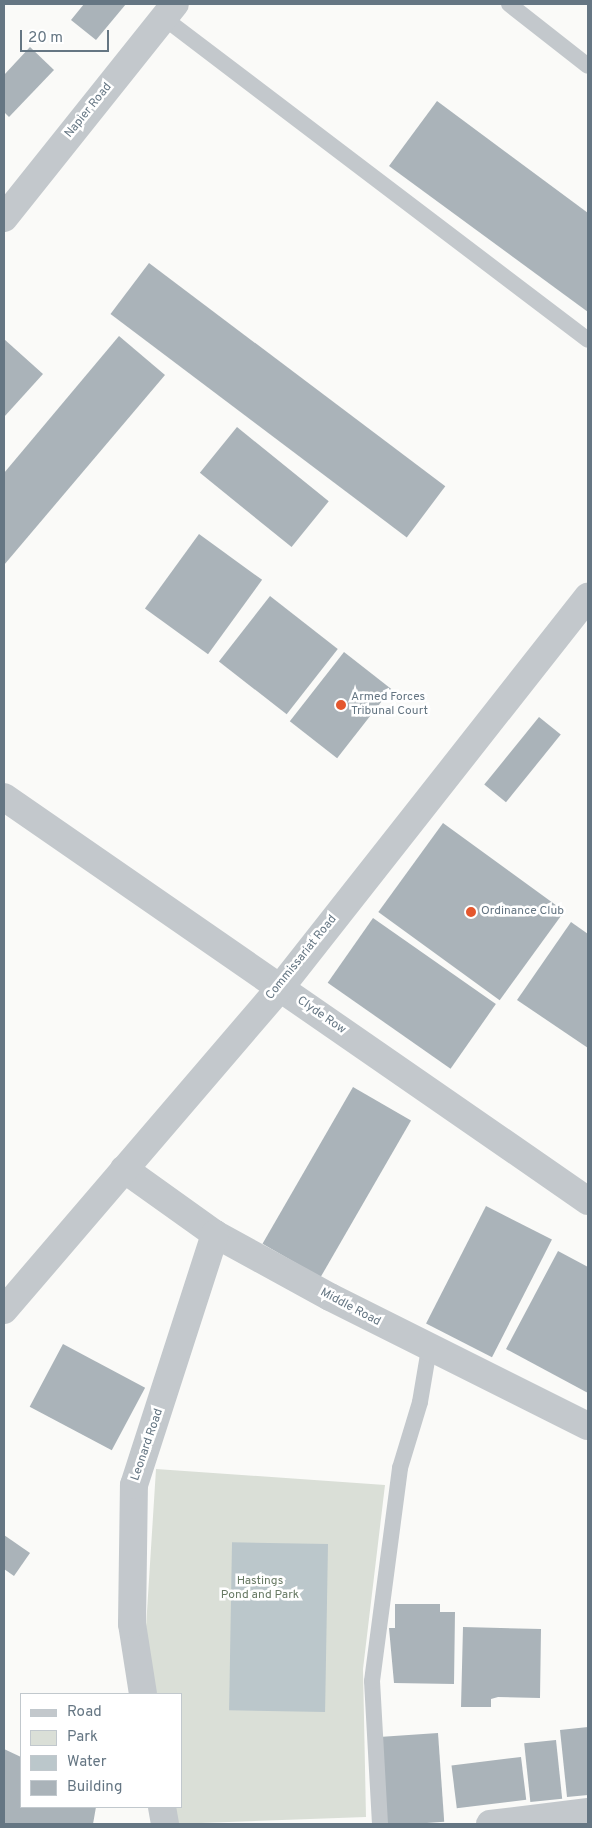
<!DOCTYPE html>
<style>
body{margin:0}
#map{position:relative;width:592px;height:1828px;overflow:hidden;background:#fafaf8;font-family:Overpass,sans-serif}
div>[style]{position:absolute}
.green>*{inset:0;background:#dadfd7}
.water>*{inset:0;background:#bbc7cb;transform-origin:0 0}
.building>*{inset:0;background:#aab3b9;transform-origin:0 0}
.lane>*{height:16px;margin:-8px;padding:0 8px;transform-origin:8px;border-radius:8px;background:#c3c8cc}
.street>*{height:28px;margin:-14px;padding:0 14px;transform-origin:14px;border-radius:14px;background:#c3c8cc}
.dots>*{width:14px;height:14px;translate:-50% -50%;box-sizing:border-box;border:2px solid #fff;border-radius:50%}
span{translate:-50% -50%;white-space:nowrap;text-align:center;line-height:1.15;-webkit-text-stroke:5px #fff;paint-order:stroke}
.street-label{font-size:12px;color:#657683}
.poi-label{font-size:12px;color:#657683}
.left{translate:0 -50%;text-align:left}
.park-label{font-size:12px;color:#687a64}
.frame{position:absolute;inset:0;border:5px solid #657683;pointer-events:none}
.legend{position:absolute;left:20px;top:1693px;width:162px;height:115px;box-sizing:border-box;background:#fff;border:1px solid #c1c8cd;margin:0;padding:6px 9px;list-style:none;font-size:15px;color:#657683}
.legend li{display:flex;align-items:center;gap:10px;height:25px}
.legend b{width:25px;border:1px solid #c1c8cd}
.scale{position:absolute;left:20px;top:30px;width:89px;height:22px;box-sizing:border-box;border:2px solid #657683;border-top:0;padding-left:6px;font-size:15px;line-height:18px;white-space:nowrap;color:#657683;-webkit-text-stroke:4px #fff;paint-order:stroke}
</style>
<div id="map">
<div class="green">
<i style="clip-path:polygon(156px 1469px,385px 1485px,363px 1669px,366px 1817px,174px 1824px,172px 1807px,181px 1807px,181px 1694px,155px 1694px,146px 1627px)"></i>
</div>
<div class="water">
<i style="left:328px;top:1544px;width:168px;height:96px;rotate:91deg"></i>
</div>
<div class="building">
<i style="clip-path:polygon(84px 4px,126px 4px,96px 40px,71px 20px)"></i>
<i style="clip-path:polygon(30px 47px,54px 70px,9px 117px,4px 112px,4px 75px)"></i>
<i style="clip-path:polygon(437px 101px,588px 213px,588px 312px,389px 166px)"></i>
<i style="left:149px;top:263px;width:371px;height:64px;rotate:37deg"></i>
<i style="clip-path:polygon(119px 336px,165px 375px,4px 565px,4px 473px)"></i>
<i style="clip-path:polygon(4px 339px,43px 374px,4px 417px)"></i>
<i style="left:237px;top:427px;width:118px;height:59px;rotate:39deg"></i>
<i style="left:199px;top:534px;width:78px;height:92px;rotate:36deg"></i>
<i style="left:270px;top:596px;width:86px;height:83px;rotate:38deg"></i>
<i style="left:344px;top:652px;width:60px;height:88px;rotate:38deg"></i>
<i style="left:539px;top:717px;width:28px;height:87px;rotate:39deg"></i>
<i style="left:443px;top:823px;width:150px;height:110px;rotate:36deg"></i>
<i style="left:373px;top:918px;width:150px;height:79px;rotate:35deg"></i>
<i style="clip-path:polygon(571px 922px,588px 934px,588px 1048px,517px 1000px)"></i>
<i style="left:353px;top:1087px;width:67px;height:181px;rotate:30deg"></i>
<i style="left:486px;top:1206px;width:74px;height:132px;rotate:27deg"></i>
<i style="clip-path:polygon(558px 1251px,588px 1267px,588px 1393px,506px 1349px)"></i>
<i style="left:63px;top:1344px;width:93px;height:71px;rotate:28deg"></i>
<i style="clip-path:polygon(4px 1535px,30px 1553px,14px 1576px,4px 1569px)"></i>
<i style="clip-path:polygon(395px 1604px,440px 1604px,440px 1612px,455px 1612px,454px 1684px,394px 1683px,389px 1628px,395px 1628px)"></i>
<i style="clip-path:polygon(463px 1627px,541px 1629px,540px 1698px,498px 1697px,491px 1699px,491px 1707px,461px 1707px)"></i>
<i style="clip-path:polygon(588px 1727px,588px 1795px,567px 1797px,560px 1730px)"></i>
<i style="left:438px;top:1733px;width:89px;height:59px;rotate:86deg"></i>
<i style="left:556px;top:1740px;width:59px;height:32px;rotate:84deg"></i>
<i style="clip-path:polygon(4px 1749px,21px 1757px,21px 1807px,96px 1807px,93px 1824px,4px 1824px)"></i>
<i style="left:521px;top:1757px;width:43px;height:70px;rotate:83deg"></i>
</div>
<div class="lane">
<i style="left:509px;top:4px;width:100px;rotate:38.1deg"></i>
<i style="left:164px;top:18px;width:532px;rotate:37.21deg"></i>
<i style="left:380px;top:1824px;width:143px;rotate:-93.2deg"></i>
<i style="left:372px;top:1681px;width:215px;rotate:-82.5deg"></i>
<i style="left:400px;top:1468px;width:69px;rotate:-73.1deg"></i>
<i style="left:420px;top:1402px;width:54px;rotate:-80.4deg"></i>
</div>
<div class="street">
<i style="left:4px;top:218px;width:274px;rotate:-51.4deg"></i>
<i style="left:4px;top:797px;width:710px;rotate:34.67deg"></i>
<i style="left:124px;top:1169px;width:112px;rotate:35.5deg"></i>
<i style="left:215px;top:1234px;width:131px;rotate:28.7deg"></i>
<i style="left:330px;top:1297px;width:288px;rotate:26.6deg"></i>
<i style="left:4px;top:1310px;width:424px;rotate:-49.4deg"></i>
<i style="left:280px;top:988px;width:498px;rotate:-51.8deg"></i>
<i style="left:143px;top:1694px;width:71px;rotate:-98.9deg"></i>
<i style="left:132px;top:1624px;width:139px;rotate:-89.2deg"></i>
<i style="left:134px;top:1485px;width:264px;rotate:-72.1deg"></i>
<i style="left:162px;top:1807px;width:17px;rotate:80deg"></i>
<i style="left:490px;top:1824px;width:99px;rotate:-7deg"></i>
</div>
<div class="dots">
<i style="left:341px;top:705px;background:#e4572e"></i>
<i style="left:471px;top:912px;background:#e4572e"></i>
</div>
<div class="street-label">
<span style="left:89px;top:111px;rotate:-51deg">Napier Road</span>
<span style="left:302px;top:958px;rotate:-51deg">Commissariat Road</span>
<span style="left:321px;top:1016px;rotate:35deg">Clyde Row</span>
<span style="left:350px;top:1308px;rotate:28deg">Middle Road</span>
<span style="left:148px;top:1445px;rotate:-71deg">Leonard Road</span>
</div>
<div class="poi-label">
<span class="left" style="left:351px;top:705px">Armed Forces<br>Tribunal Court</span>
<span class="left" style="left:481px;top:912px">Ordinance Club</span>
</div>
<div class="park-label">
<span style="left:260px;top:1589px">Hastings<br>Pond and Park</span>
</div>
<div class="frame"></div>
<ul class="legend">
<li><b style="height:6px;background:#c3c8cc"></b>Road</li>
<li><b style="height:14px;background:#dadfd7"></b>Park</li>
<li><b style="height:14px;background:#bbc7cb"></b>Water</li>
<li><b style="height:14px;background:#aab3b9"></b>Building</li>
</ul>
<div class="scale">20 m</div>
</div>
